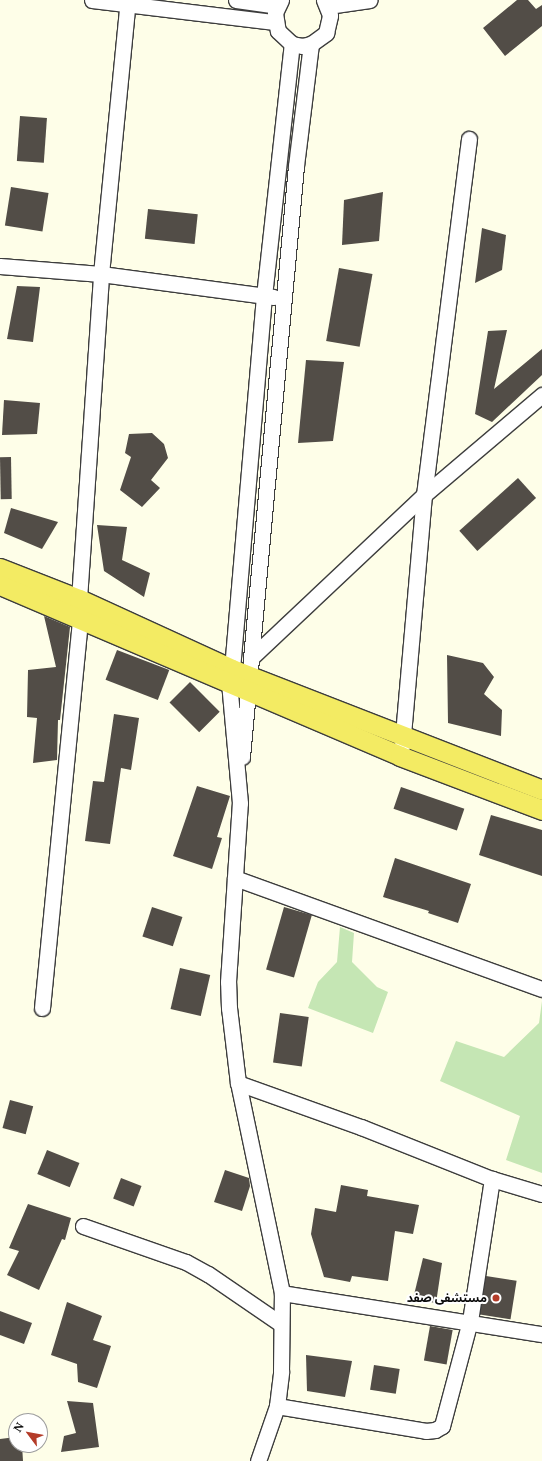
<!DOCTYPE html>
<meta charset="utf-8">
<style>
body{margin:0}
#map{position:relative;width:542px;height:1461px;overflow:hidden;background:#fefee8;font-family:"Noto Serif","Noto Sans Arabic",serif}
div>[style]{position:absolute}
.green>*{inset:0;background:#c5e6b4}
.building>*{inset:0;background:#524d47;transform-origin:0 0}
.roads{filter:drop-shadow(1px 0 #3d3d3d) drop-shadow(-1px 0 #3d3d3d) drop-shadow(0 1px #3d3d3d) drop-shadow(0 -1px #3d3d3d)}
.minor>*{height:15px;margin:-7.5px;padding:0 7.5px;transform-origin:7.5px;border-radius:7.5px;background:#fff}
.major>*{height:19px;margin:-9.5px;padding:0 9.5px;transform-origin:9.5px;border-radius:9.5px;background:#f3eb63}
.dots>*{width:11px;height:11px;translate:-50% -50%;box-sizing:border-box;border:2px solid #fff;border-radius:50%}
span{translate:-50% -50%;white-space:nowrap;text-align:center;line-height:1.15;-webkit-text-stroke:4px #fff;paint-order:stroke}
.poi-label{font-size:12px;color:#0a0a0a;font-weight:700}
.right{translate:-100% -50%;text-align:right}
.north{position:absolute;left:8px;top:1413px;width:40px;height:40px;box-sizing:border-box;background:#fff;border:1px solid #9d9d9d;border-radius:50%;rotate:302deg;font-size:11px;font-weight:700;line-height:16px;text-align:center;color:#0a0a0a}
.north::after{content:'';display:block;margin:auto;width:14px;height:18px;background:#b43c29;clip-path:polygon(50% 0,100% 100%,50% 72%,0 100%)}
</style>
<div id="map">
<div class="green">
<i style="clip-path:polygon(340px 927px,354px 933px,352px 962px,377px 987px,388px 992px,373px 1033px,308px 1008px,318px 982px,337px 962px)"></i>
<i style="clip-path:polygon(542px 1001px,542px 1173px,506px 1160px,520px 1116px,440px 1081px,456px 1041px,504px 1057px,539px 1023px)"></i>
</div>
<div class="building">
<i style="clip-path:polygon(517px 0,528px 0,536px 9px,542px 5px,542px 26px,505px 56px,483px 28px)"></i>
<i style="left:20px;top:116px;width:27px;height:45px;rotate:4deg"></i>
<i style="left:11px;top:187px;width:38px;height:39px;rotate:9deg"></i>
<i style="clip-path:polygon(383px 192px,379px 241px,342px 245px,344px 200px)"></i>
<i style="left:148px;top:209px;width:50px;height:30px;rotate:6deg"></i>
<i style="clip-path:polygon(482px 228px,506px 235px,502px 270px,475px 283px)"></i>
<i style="left:339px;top:268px;width:34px;height:74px;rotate:10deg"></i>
<i style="clip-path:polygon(17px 286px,40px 287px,33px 342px,7px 339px)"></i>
<i style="clip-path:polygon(507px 330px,494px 389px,542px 349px,542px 375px,492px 422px,475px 414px,488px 331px)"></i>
<i style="clip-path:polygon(306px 360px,344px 362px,333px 441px,298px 443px)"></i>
<i style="clip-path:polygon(4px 400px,40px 403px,37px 434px,2px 435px)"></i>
<i style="clip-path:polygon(152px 433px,164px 444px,168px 458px,151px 480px,160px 488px,142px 507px,120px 490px,131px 457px,125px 453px,129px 434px)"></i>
<i style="left:11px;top:457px;width:42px;height:11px;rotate:89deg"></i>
<i style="left:518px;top:478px;width:27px;height:79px;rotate:48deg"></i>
<i style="clip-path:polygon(11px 508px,58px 522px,42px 549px,4px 533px)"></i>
<i style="clip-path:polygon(97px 525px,127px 527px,122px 560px,150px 573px,144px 597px,104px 571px)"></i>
<i style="clip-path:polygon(44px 616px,70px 627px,60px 720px,58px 720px,57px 760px,33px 763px,37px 718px,27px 717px,28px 670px,56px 667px)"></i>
<i style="left:117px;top:650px;width:56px;height:32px;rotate:21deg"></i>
<i style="clip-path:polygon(447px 655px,483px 663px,494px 677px,484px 694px,502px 710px,501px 736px,448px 723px)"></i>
<i style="left:190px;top:682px;width:42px;height:29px;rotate:45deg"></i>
<i style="clip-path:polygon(114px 714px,139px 718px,131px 770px,121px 768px,110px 844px,85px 841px,93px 781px,104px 782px)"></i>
<i style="clip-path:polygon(197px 786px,230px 796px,217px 837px,222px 838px,212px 869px,173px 856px)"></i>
<i style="left:401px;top:787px;width:67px;height:23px;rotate:19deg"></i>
<i style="clip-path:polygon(491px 815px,542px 830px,542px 876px,479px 855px)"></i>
<i style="clip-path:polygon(395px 858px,471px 884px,458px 923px,428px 913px,429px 911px,383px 897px)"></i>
<i style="left:152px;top:907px;width:32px;height:31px;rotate:18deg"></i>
<i style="left:284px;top:907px;width:29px;height:65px;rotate:16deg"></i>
<i style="left:180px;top:968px;width:31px;height:42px;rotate:13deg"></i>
<i style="left:280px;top:1013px;width:29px;height:50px;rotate:8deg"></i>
<i style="left:10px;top:1100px;width:24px;height:29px;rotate:15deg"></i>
<i style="left:47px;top:1150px;width:35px;height:26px;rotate:22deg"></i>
<i style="clip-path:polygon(225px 1170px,249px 1178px,250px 1186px,242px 1211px,214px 1202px)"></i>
<i style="left:121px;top:1178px;width:22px;height:22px;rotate:21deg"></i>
<i style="clip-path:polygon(341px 1185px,368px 1190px,367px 1196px,419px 1205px,413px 1234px,395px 1231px,388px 1281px,352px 1276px,350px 1282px,324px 1277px,311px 1234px,315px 1208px,336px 1212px)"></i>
<i style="clip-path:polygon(28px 1204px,71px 1218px,65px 1240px,62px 1239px,39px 1290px,7px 1275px,19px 1251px,9px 1248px)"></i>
<i style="clip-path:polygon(423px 1258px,442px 1263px,436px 1303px,413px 1299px)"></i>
<i style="left:486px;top:1276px;width:31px;height:39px;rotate:9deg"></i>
<i style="clip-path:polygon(67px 1302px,102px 1316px,93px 1340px,111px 1346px,97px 1388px,78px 1382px,77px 1364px,51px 1355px)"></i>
<i style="clip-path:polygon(0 1311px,32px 1323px,24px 1344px,0 1335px)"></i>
<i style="left:430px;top:1326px;width:23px;height:35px;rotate:10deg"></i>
<i style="clip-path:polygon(306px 1355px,352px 1361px,345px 1397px,307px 1391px)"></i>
<i style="left:374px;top:1365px;width:26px;height:25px;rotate:9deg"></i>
<i style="clip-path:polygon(67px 1401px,93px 1403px,99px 1447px,61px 1452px,64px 1436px,76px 1433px)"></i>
<i style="clip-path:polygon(16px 1437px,16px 1445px,22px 1445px,23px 1461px,0 1461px,0 1439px)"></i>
</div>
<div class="roads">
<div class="minor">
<i style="left:92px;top:0;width:184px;rotate:6.9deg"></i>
<i style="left:236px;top:0;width:41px;rotate:8.3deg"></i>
<i style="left:281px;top:0;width:14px;rotate:115deg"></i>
<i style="left:275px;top:13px;width:18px;rotate:81deg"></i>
<i style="left:278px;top:31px;width:19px;rotate:43deg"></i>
<i style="left:292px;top:44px;width:10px;rotate:11deg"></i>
<i style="left:302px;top:46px;width:9px;rotate:-13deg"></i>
<i style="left:311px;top:44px;width:19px;rotate:-36deg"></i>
<i style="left:326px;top:33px;width:18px;rotate:-77deg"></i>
<i style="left:330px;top:15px;width:16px;rotate:-112deg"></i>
<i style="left:328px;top:6px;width:42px;rotate:-8.1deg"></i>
<i style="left:0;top:266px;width:101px;rotate:4.5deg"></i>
<i style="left:101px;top:274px;width:174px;rotate:7.6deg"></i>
<i style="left:79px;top:599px;width:326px;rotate:-86.1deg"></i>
<i style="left:101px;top:274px;width:275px;rotate:-84.4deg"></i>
<i style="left:252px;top:657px;width:236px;rotate:-43.3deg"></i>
<i style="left:424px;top:495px;width:155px;rotate:-40.3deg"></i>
<i style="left:402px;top:746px;width:252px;rotate:-85deg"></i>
<i style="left:424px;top:495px;width:359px;rotate:-82.8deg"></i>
<i style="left:242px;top:757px;width:593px;rotate:-84.78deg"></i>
<i style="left:296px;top:166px;width:123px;rotate:-83deg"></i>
<i style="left:235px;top:878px;width:326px;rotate:19.9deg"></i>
<i style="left:42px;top:1008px;width:393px;rotate:-84.4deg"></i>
<i style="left:238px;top:1083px;width:131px;rotate:19.7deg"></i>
<i style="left:361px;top:1127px;width:141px;rotate:21.7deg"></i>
<i style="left:492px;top:1179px;width:52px;rotate:16.7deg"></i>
<i style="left:83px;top:1226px;width:109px;rotate:19.3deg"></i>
<i style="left:186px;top:1262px;width:25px;rotate:29deg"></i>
<i style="left:208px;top:1274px;width:88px;rotate:34.4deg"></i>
<i style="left:282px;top:1293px;width:263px;rotate:9deg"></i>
<i style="left:277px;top:1406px;width:151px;rotate:9.5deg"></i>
<i style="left:426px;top:1431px;width:9px;rotate:-6deg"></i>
<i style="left:435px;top:1430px;width:8px;rotate:-30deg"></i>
<i style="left:442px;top:1426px;width:109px;rotate:-75.1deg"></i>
<i style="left:470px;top:1321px;width:144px;rotate:-81.2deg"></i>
<i style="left:258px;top:1461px;width:58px;rotate:-70.9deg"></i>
<i style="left:277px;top:1406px;width:35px;rotate:-83deg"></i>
<i style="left:281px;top:1371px;width:78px;rotate:-89.3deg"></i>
<i style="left:282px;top:1293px;width:215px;rotate:-101.8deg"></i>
<i style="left:238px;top:1083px;width:76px;rotate:-96.8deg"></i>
<i style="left:229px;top:1008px;width:26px;rotate:-92deg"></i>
<i style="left:228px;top:982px;width:179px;rotate:-86.2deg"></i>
<i style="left:240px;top:803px;width:121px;rotate:-95.2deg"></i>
<i style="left:229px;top:682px;width:13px;rotate:-77deg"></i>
<i style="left:232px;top:669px;width:374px;rotate:-85.1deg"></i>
<i style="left:264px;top:296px;width:254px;rotate:-83.7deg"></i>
</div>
<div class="major">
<i style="left:0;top:568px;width:85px;rotate:21.4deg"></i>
<i style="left:79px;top:599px;width:168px;rotate:24.6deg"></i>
<i style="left:232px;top:669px;width:333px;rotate:21.3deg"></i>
<i style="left:0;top:585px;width:435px;rotate:23.1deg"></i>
<i style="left:400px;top:756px;width:152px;rotate:20.8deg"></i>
</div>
</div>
<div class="dots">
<i style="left:496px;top:1298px;background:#b43c29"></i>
</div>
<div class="poi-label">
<span class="right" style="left:487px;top:1298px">مستشفى صفد</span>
</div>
<div class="north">N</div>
</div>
